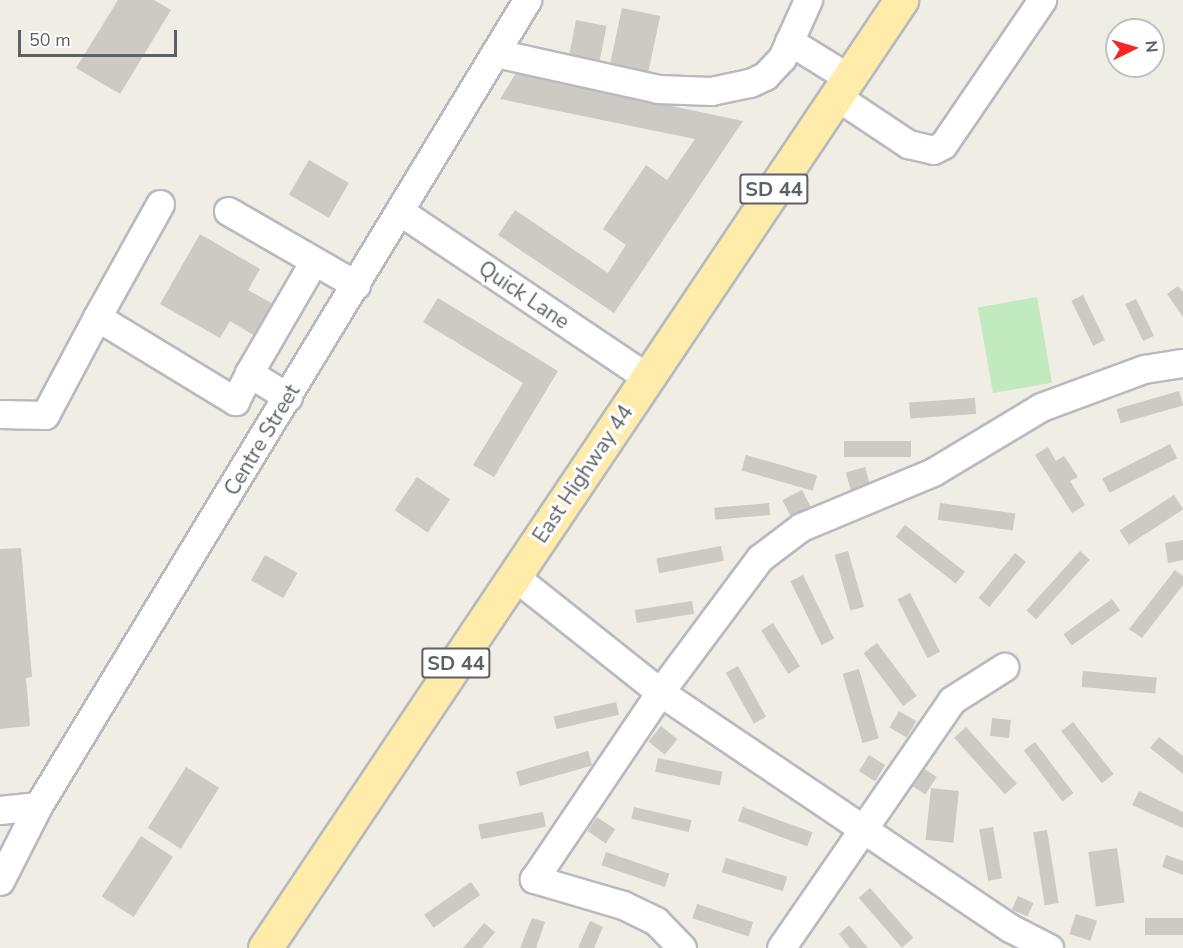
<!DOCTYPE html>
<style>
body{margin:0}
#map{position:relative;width:1183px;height:948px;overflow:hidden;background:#f0ede5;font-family:"Nunito Sans",sans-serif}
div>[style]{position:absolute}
.green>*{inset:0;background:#c1eabf;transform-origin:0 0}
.building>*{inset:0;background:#cdc9c3;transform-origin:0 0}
.roads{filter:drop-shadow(2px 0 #b7bbc0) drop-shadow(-2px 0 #b7bbc0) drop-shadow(0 2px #b7bbc0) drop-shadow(0 -2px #b7bbc0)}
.minor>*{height:27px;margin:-13.5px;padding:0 13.5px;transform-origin:13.5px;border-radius:13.5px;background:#fff}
.major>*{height:33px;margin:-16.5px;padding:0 16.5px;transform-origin:16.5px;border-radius:16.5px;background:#ffecab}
span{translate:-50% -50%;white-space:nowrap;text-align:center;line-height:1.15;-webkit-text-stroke:6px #fff;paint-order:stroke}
.shield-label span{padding:2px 4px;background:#fff;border:2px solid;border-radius:4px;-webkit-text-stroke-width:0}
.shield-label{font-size:20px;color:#5c6167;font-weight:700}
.street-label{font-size:21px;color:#5c6167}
.north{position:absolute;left:1105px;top:18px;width:60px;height:60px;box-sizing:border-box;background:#fff;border:2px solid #bec0c2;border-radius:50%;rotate:85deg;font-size:16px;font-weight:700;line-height:24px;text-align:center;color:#5c6167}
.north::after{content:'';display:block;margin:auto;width:21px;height:27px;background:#f92522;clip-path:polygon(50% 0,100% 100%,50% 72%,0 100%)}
.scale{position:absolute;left:18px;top:30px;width:159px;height:27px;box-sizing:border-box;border:3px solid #5c6167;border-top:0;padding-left:8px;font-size:18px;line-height:21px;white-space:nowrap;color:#5c6167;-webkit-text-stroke:4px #fff;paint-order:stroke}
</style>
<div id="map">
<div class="green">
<i style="left:1037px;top:297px;width:87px;height:60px;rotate:80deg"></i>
</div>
<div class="building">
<i style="clip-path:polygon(118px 0,154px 0,171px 10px,120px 94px,76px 68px)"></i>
<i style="left:622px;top:8px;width:39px;height:58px;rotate:12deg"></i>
<i style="left:576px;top:20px;width:31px;height:41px;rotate:11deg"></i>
<i style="clip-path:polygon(516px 73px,743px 121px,614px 313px,498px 235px,515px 210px,608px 273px,626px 245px,603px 229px,646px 165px,667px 180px,695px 139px,500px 99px)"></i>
<i style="left:309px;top:160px;width:46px;height:40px;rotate:30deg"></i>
<i style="clip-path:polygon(200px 234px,260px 269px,248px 290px,273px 304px,255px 336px,230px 321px,220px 338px,160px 304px)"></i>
<i style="clip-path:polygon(1178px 286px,1183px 292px,1183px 317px,1167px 294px)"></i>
<i style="left:1083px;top:295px;width:50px;height:13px;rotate:64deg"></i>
<i style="clip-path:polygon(438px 298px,558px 371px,494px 477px,473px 465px,523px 383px,423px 322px)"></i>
<i style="left:1136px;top:299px;width:41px;height:12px;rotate:64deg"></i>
<i style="left:1179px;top:391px;width:15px;height:65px;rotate:74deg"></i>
<i style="left:975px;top:398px;width:16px;height:66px;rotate:86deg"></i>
<i style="left:911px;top:441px;width:16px;height:67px;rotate:90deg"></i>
<i style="left:1170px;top:444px;width:16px;height:76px;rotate:63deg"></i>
<i style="clip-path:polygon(1048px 447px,1056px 461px,1064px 456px,1078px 477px,1070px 481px,1085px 505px,1072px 513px,1035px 455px)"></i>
<i style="left:746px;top:455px;width:74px;height:16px;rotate:16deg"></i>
<i style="left:865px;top:467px;width:19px;height:20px;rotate:74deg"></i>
<i style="left:417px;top:477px;width:40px;height:40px;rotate:34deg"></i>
<i style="left:802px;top:490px;width:20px;height:22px;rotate:63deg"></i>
<i style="left:1174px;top:495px;width:17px;height:65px;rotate:57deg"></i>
<i style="left:769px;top:503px;width:12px;height:55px;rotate:85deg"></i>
<i style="left:940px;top:503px;width:76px;height:17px;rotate:8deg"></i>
<i style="left:905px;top:525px;width:76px;height:15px;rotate:38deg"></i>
<i style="clip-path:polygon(1183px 540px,1183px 560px,1168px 563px,1165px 543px)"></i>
<i style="left:721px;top:546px;width:15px;height:66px;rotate:79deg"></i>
<i style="clip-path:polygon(21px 548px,32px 677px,26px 678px,30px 726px,0 729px,0 549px)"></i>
<i style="left:848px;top:551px;width:58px;height:14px;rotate:74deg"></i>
<i style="left:1080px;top:551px;width:13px;height:80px;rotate:42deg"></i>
<i style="left:1015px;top:553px;width:14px;height:58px;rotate:39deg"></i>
<i style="left:265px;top:555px;width:37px;height:29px;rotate:29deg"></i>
<i style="clip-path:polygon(1175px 570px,1183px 576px,1183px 585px,1142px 638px,1129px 629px)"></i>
<i style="left:803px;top:575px;width:71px;height:14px;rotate:64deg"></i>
<i style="left:910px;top:593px;width:66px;height:14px;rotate:63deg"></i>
<i style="left:1112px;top:599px;width:14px;height:60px;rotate:54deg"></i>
<i style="left:692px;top:601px;width:13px;height:58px;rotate:81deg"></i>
<i style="left:773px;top:623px;width:51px;height:14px;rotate:58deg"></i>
<i style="left:877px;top:643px;width:66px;height:17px;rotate:53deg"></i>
<i style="left:738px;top:666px;width:58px;height:14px;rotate:61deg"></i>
<i style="left:859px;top:669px;width:72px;height:17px;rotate:74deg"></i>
<i style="left:1083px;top:671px;width:74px;height:16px;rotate:5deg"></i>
<i style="left:616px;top:702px;width:13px;height:64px;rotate:77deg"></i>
<i style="left:899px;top:711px;width:20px;height:19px;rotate:30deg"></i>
<i style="left:992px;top:718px;width:19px;height:18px;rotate:6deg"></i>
<i style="left:1073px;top:722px;width:66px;height:15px;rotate:52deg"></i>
<i style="left:661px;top:726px;width:21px;height:20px;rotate:39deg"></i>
<i style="left:966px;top:727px;width:76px;height:16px;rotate:48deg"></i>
<i style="clip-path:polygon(1159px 737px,1183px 756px,1183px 774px,1150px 748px)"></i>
<i style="left:1035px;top:742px;width:64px;height:14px;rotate:53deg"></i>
<i style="left:588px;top:751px;width:15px;height:75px;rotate:74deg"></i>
<i style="left:869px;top:755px;width:19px;height:19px;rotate:32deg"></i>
<i style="left:658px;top:758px;width:66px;height:14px;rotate:12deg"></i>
<i style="left:920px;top:766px;width:20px;height:21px;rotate:33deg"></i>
<i style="left:186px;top:767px;width:39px;height:72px;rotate:32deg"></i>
<i style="left:931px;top:788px;width:28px;height:52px;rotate:6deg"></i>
<i style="clip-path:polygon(1139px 791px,1183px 812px,1183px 828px,1132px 805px)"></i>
<i style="left:634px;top:807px;width:59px;height:12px;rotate:13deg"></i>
<i style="left:743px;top:807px;width:74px;height:15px;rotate:20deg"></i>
<i style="left:543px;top:812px;width:15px;height:66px;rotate:79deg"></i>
<i style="left:597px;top:817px;width:22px;height:17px;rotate:34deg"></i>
<i style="left:993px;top:827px;width:52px;height:14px;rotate:80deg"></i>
<i style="left:1047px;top:830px;width:74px;height:14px;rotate:81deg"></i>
<i style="left:141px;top:836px;width:38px;height:72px;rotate:33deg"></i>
<i style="left:1117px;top:848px;width:55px;height:29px;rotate:82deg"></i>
<i style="left:606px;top:852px;width:67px;height:14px;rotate:19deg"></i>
<i style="clip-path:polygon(1166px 855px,1183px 861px,1183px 875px,1162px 867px)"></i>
<i style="left:726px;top:858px;width:64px;height:15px;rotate:17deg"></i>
<i style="left:471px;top:882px;width:16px;height:57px;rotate:55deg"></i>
<i style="left:870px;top:888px;width:66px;height:15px;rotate:49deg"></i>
<i style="left:1018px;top:896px;width:17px;height:15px;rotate:24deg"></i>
<i style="left:697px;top:904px;width:59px;height:15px;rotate:18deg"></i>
<i style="left:1076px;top:914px;width:22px;height:21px;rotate:18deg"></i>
<i style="clip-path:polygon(532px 918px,545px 922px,536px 948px,520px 948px)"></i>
<i style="left:1183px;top:918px;width:17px;height:38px;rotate:90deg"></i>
<i style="clip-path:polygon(590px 921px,603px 927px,594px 948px,578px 948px)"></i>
<i style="clip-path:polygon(484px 923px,495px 932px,482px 948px,463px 948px)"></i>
<i style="clip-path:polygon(849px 925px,868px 948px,850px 948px,839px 934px)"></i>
</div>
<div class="roads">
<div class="minor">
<i style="left:789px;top:41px;width:70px;rotate:31.7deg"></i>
<i style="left:496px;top:53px;width:166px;rotate:12.5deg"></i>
<i style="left:658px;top:89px;width:53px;rotate:2.2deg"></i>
<i style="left:711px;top:91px;width:40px;rotate:-12deg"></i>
<i style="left:750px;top:83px;width:17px;rotate:-25deg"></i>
<i style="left:765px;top:76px;width:25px;rotate:-47deg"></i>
<i style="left:782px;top:58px;width:64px;rotate:-65.9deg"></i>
<i style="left:836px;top:96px;width:87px;rotate:33.7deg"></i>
<i style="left:908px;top:144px;width:26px;rotate:13deg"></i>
<i style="left:933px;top:150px;width:11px;rotate:-27deg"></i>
<i style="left:943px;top:145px;width:176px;rotate:-55.7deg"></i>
<i style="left:160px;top:204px;width:129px;rotate:119.1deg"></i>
<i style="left:97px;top:317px;width:162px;rotate:31.3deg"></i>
<i style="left:235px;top:401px;width:31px;rotate:-63deg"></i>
<i style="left:228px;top:211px;width:148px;rotate:30deg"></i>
<i style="left:401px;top:212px;width:298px;rotate:33.9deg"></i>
<i style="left:288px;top:397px;width:46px;rotate:-148.4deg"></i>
<i style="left:249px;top:373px;width:129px;rotate:-59.9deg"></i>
<i style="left:0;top:414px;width:45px;rotate:1.3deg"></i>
<i style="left:45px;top:415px;width:111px;rotate:-62deg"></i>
<i style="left:514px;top:576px;width:186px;rotate:38.5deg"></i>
<i style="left:660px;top:692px;width:422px;rotate:34deg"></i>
<i style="left:1010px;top:928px;width:44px;rotate:27.1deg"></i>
<i style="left:0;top:810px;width:38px;rotate:-6deg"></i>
<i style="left:0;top:881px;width:84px;rotate:-63.1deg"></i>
<i style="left:38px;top:806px;width:943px;rotate:-58.75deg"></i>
<i style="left:682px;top:948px;width:37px;rotate:-134deg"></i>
<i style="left:656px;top:921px;width:37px;rotate:-154deg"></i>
<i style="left:623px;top:905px;width:93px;rotate:-163.7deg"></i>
<i style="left:534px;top:879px;width:225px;rotate:-56deg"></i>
<i style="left:660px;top:692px;width:167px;rotate:-53.3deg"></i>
<i style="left:760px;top:558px;width:51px;rotate:-37.1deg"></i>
<i style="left:801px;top:527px;width:143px;rotate:-22.6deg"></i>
<i style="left:933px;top:472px;width:126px;rotate:-31deg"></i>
<i style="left:1041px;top:407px;width:110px;rotate:-20.3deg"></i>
<i style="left:1144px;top:369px;width:39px;rotate:-9deg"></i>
<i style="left:781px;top:948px;width:301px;rotate:-55.4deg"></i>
<i style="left:952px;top:700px;width:62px;rotate:-32.4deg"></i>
</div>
<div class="major">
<i style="left:265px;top:948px;width:1142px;rotate:-56.14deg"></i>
</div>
</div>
<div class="shield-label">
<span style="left:774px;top:189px">SD 44</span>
<span style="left:456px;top:663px">SD 44</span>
</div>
<div class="street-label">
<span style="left:524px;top:295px;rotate:34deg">Quick Lane</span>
<span style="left:262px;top:440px;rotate:-59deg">Centre Street</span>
<span style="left:583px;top:474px;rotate:-56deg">East Highway 44</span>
</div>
<div class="north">N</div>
<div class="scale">50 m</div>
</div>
